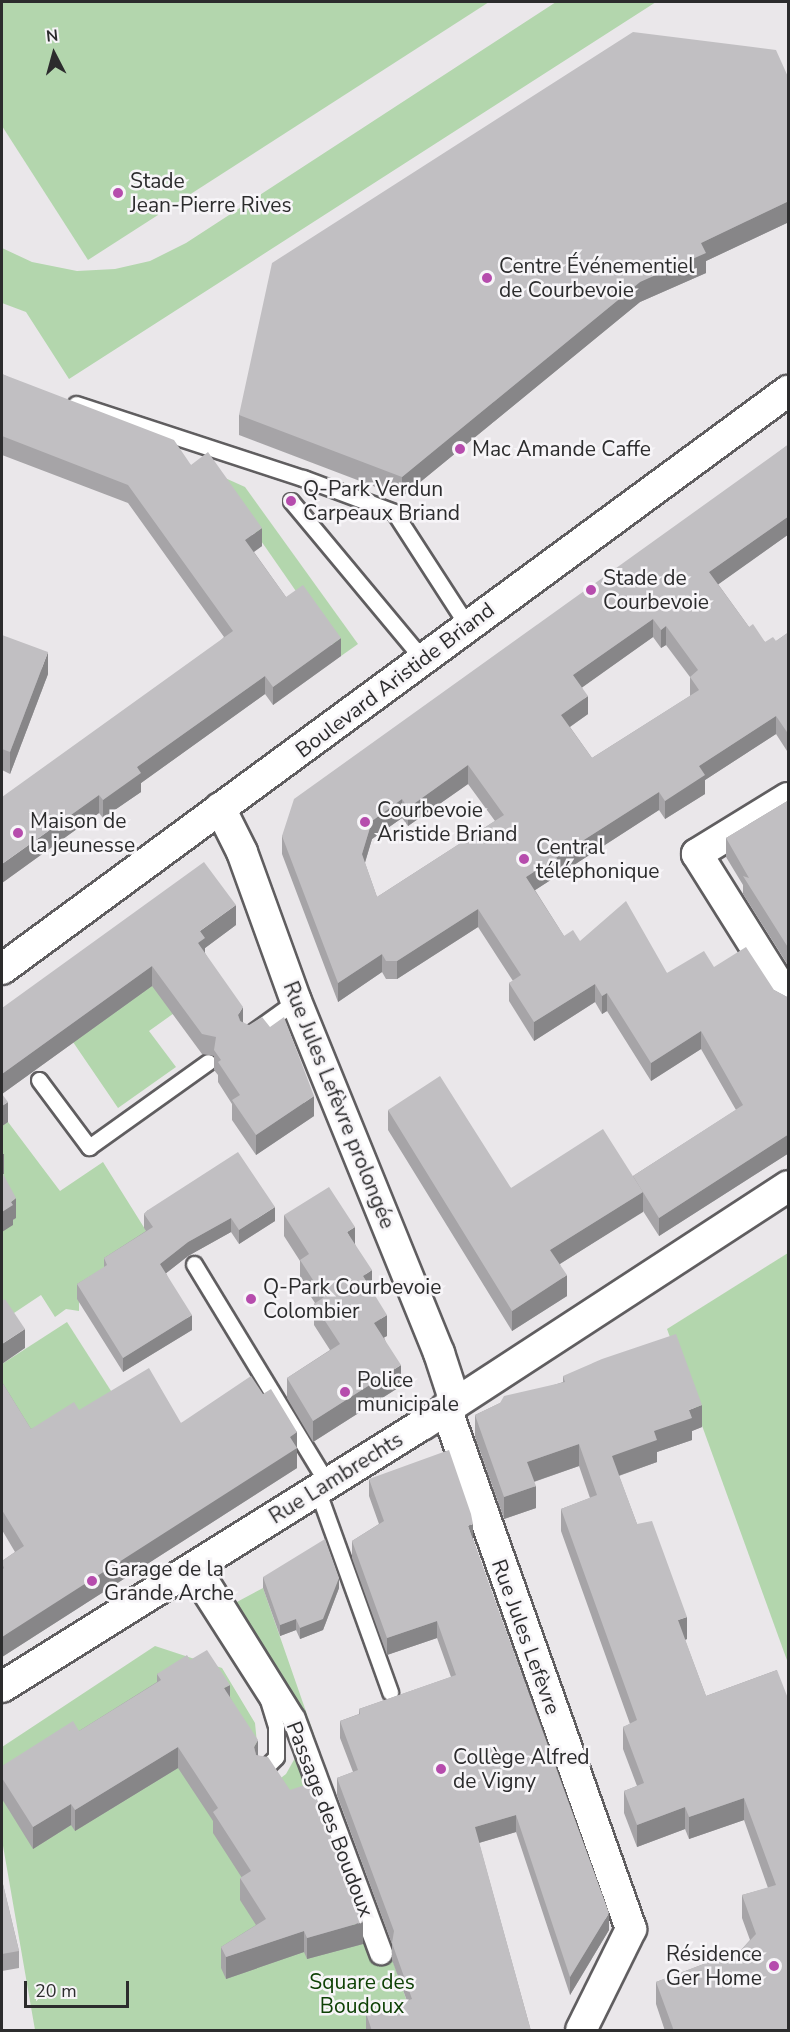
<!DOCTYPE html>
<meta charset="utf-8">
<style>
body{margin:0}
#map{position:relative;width:790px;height:2032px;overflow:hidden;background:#eae7ea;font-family:"Nunito Sans",sans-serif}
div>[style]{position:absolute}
.green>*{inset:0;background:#b3d6ad}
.roads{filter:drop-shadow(2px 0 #605e60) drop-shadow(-2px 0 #605e60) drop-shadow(0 2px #605e60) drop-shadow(0 -2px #605e60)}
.service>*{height:15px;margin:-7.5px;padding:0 7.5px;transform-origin:7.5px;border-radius:7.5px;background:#fff}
.pedestrian>*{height:22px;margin:-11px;padding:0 11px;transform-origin:11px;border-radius:11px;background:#fff}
.minor>*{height:30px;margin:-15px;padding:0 15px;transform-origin:15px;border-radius:15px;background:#fff}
.wall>*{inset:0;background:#a6a4a7}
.shaded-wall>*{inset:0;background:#878688;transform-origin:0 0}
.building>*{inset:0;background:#c1bfc2}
.dots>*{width:16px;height:16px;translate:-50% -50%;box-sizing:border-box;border:3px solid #f7f5f8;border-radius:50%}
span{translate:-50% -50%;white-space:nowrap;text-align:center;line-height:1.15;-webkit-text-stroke:5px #f7f5f8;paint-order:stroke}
.poi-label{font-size:21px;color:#2c2c2d}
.left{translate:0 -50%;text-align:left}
.right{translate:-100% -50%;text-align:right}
.street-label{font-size:21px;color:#2c2c2d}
.park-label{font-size:21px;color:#0e4105}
.frame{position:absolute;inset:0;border:3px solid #2c2c2d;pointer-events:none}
.north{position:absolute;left:24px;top:24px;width:60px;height:60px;-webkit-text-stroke:4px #f7f5f8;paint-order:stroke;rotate:354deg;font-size:16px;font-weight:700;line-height:24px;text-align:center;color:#2c2c2d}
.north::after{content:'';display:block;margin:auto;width:21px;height:27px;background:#2c2c2d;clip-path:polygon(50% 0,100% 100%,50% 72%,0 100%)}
.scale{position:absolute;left:24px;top:1981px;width:105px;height:27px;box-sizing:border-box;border:3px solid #2c2c2d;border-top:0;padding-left:8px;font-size:18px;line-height:21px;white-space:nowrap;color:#2c2c2d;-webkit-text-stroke:4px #f7f5f8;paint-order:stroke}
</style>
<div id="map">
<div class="green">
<i style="clip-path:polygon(2px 2px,489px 2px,88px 260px,2px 126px)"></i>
<i style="clip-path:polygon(556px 2px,656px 2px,69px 379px,26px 312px,2px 303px,2px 248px,32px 262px,77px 271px,115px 269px,150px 261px,186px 243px)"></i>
<i style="clip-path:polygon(214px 473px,245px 487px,358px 644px,341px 656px)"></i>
<i style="clip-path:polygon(156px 982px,177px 1011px,149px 1031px,176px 1067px,118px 1108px,73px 1042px)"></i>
<i style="clip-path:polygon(8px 1122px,60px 1191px,103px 1162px,160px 1253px,79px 1297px,79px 1311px,66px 1309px,55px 1317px,41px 1295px,2px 1321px,2px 1232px,16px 1217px,2px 1192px,2px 1125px)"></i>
<i style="clip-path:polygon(788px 1253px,788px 1663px,667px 1329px)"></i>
<i style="clip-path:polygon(67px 1322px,120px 1405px,17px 1457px,2px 1404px,2px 1364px)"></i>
<i style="clip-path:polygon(263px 1588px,412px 2016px,364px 2030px,35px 2030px,2px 1840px,2px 1747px,155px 1646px,222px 1668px,255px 1723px,257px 1743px,251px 1751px,273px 1784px,286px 1774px,295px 1758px,297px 1742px,235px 1603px)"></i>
</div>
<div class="roads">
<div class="service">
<i style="left:76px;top:404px;width:239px;rotate:18.1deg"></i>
<i style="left:303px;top:478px;width:97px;rotate:20.5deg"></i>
<i style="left:394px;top:512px;width:135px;rotate:57.1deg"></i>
<i style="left:291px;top:501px;width:204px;rotate:50.2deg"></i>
<i style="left:250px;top:1034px;width:57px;rotate:-35.7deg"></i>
<i style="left:39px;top:1080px;width:84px;rotate:53.3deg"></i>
<i style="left:89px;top:1147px;width:146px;rotate:-35.5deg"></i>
<i style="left:194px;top:1264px;width:256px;rotate:58.7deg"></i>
<i style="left:317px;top:1489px;width:216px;rotate:70.2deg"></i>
<i style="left:186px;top:1572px;width:152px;rotate:57.4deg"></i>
<i style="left:268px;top:1700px;width:27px;rotate:73deg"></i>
<i style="left:276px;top:1726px;width:31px;rotate:90deg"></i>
<i style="left:276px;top:1757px;width:18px;rotate:135deg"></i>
</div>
<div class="pedestrian">
<i style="left:198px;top:1565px;width:181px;rotate:58.1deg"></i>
<i style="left:294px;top:1719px;width:250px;rotate:69.6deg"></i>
</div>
<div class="minor">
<i style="left:788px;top:798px;width:107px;rotate:148.4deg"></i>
<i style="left:697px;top:854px;width:171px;rotate:57.9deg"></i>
<i style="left:220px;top:808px;width:49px;rotate:63.4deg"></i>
<i style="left:242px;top:852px;width:158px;rotate:70.1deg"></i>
<i style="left:296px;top:1001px;width:380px;rotate:67.9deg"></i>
<i style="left:439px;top:1353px;width:52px;rotate:71.9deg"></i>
<i style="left:2px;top:969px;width:976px;rotate:-36.33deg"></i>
<i style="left:446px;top:1408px;width:553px;rotate:70.45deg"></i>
<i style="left:631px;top:1929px;width:113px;rotate:116.3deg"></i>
<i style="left:2px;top:1687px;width:495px;rotate:-32deg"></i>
<i style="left:422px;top:1425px;width:437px;rotate:-33.1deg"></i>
</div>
</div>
<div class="wall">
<i style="clip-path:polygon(789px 79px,789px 222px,706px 261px,706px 273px,640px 302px,402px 497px,239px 435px,239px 415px)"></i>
<i style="clip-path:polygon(2px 374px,191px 465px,262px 546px,254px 552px,286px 597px,341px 656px,273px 705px,265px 694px,141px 783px,141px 792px,103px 818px,99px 813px,2px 883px,224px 637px,128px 503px,2px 455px)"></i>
<i style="clip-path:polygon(evenodd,789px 444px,789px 534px,718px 584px,749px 627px,765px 642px,776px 641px,789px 632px,789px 754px,776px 734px,705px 780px,705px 794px,665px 819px,659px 810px,535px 890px,564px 936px,667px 973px,714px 967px,774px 990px,789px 998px,789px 1153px,659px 1236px,643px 1211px,560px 1264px,567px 1296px,512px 1331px,388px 1130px,388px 1110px,511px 1188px,633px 1176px,736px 1110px,701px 1049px,651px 1081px,607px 1011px,602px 1014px,595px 1002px,534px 1041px,509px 1001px,509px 983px,513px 981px,478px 927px,397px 979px,386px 979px,382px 972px,338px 1002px,282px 854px,282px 836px,789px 444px,653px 637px,661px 648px,666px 645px,690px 677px,690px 696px,592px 758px,570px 727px,588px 714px,582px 687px,653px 637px,789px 444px,468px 784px,495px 821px,377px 897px,365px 863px,372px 839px,402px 818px,408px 826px,468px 784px)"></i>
<i style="clip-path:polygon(2px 635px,48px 674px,10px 774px,2px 770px)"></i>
<i style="clip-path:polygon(789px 800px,789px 967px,743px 894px,743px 885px,726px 857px,726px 838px)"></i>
<i style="clip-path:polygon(236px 925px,205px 948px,205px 953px,243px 1022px,314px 1116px,256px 1155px,232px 1120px,232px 1104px,218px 1082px,218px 1075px,214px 1070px,214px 1056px,202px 1054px,152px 986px,2px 1094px,8px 1122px,2px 1126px,2px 1008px)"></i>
<i style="clip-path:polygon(148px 1210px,275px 1221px,239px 1244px,231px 1232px,188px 1256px,166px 1273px,192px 1330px,123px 1372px,77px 1299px,77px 1284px,104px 1268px,104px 1258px,146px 1231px,144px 1228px,144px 1214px)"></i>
<i style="clip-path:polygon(284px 1215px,355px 1244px,387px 1336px,384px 1337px,401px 1386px,313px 1442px,287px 1398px,287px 1378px,330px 1350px,314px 1325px,314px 1304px,315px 1303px,300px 1280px,300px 1261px,284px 1236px)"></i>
<i style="clip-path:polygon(563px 1376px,702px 1427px,692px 1431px,692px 1440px,657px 1452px,657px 1462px,619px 1476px,637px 1524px,687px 1639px,685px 1640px,706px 1696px,777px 1670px,789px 2031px,665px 2031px,656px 2004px,656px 1982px,741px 1950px,750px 1940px,742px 1918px,742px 1895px,768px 1888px,744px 1820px,689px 1839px,685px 1829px,637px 1847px,624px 1813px,624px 1791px,637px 1786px,623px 1749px,623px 1727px,630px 1724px,561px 1531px,561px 1509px,590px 1498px,579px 1466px,534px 1482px,536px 1508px,504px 1519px,475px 1437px,475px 1415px,500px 1403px,563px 1382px)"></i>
<i style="clip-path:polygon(2px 1382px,31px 1429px,79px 1410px,181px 1423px,263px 1394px,297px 1432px,297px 1468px,2px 1657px,2px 1561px,15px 1552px,2px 1530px)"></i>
<i style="clip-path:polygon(369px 1479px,473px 1539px,609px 1930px,570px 1995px,516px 1832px,479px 1843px,531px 2031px,366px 2031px,366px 2013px,407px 2001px,392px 1960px,392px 1944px,337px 1795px,337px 1778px,353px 1772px,340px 1738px,340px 1721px,359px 1714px,359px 1709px,451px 1677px,437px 1638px,387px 1655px,352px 1558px,352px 1541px,379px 1524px,369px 1496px)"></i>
<i style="clip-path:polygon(263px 1577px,339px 1588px,323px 1630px,300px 1639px,296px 1630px,280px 1636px,263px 1588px)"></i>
<i style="clip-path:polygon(190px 1660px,230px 1697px,258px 1755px,363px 1944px,307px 1959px,304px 1952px,226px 1979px,221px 1968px,221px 1947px,256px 1925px,240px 1900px,240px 1878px,242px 1878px,213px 1833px,213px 1821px,178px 1768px,75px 1831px,71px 1825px,33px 1849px,2px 1799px,2px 1766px,79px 1731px,157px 1682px,157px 1674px)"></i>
<i style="clip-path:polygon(2px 1880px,19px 1951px,19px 1968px,2px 1971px)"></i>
</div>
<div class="shaded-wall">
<i style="clip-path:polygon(789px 201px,789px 222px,706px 261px,706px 273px,640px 302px,402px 497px,402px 477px,640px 282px,701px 243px)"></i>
<i style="clip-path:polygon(789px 516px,789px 534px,709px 591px,709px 572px)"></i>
<i style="clip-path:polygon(262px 528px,262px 546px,245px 558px,245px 540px)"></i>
<i style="clip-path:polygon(653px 619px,653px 637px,573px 694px,573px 675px)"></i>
<i style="clip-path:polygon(666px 626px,666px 645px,661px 648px,661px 630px)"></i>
<i style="clip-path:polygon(341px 638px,341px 656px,273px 705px,273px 687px)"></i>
<i style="clip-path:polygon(48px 652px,48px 674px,10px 774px,10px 752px)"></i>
<i style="clip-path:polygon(265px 676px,265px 694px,141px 783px,141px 792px,103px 818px,103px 800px,137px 767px)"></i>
<i style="clip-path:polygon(588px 696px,588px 714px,561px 733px,561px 715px)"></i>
<i style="clip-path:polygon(776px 716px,776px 734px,705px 780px,705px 794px,665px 819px,665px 801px,699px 766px)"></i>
<i style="clip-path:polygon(468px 765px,468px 784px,408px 826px,408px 808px)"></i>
<i style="clip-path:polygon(659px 792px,659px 810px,526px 896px,526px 877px)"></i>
<i style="clip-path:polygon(99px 795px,99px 813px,2px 883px,2px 864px)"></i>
<i style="clip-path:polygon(402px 799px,402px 818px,372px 839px,362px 872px,362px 854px,372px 821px)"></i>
<i style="clip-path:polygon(236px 905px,236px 925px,205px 948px,205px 958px,198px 943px,200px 931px)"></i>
<i style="clip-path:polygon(478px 909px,478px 927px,397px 979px,397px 961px)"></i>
<i style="clip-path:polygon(382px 954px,382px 972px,338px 1002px,338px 983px)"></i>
<i style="clip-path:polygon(152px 966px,152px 986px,2px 1094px,2px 1102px,2px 1074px)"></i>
<i style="clip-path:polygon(595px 984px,595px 1002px,534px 1041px,534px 1022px)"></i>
<i style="clip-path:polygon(607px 993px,607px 1011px,602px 1014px,602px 996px)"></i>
<i style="clip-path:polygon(243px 1007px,243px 1027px,238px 1015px)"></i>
<i style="clip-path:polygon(701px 1031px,701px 1049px,651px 1081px,651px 1063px)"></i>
<i style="clip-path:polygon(314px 1096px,314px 1116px,256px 1155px,256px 1135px)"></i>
<i style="clip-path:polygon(8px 1102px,8px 1122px,2px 1126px,2px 1106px)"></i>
<i style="clip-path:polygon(789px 1134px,789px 1153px,659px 1236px,659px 1218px)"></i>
<i style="left:4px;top:1154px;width:20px;height:2px;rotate:90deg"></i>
<i style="clip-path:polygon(643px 1192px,643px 1212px,550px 1270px,550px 1250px)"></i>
<i style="clip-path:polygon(16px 1198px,16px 1218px,13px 1220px,13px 1225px,2px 1232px,2px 1212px,11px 1202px)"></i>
<i style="clip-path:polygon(275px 1207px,275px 1221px,239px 1244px,239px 1230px)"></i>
<i style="clip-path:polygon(231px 1218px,231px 1232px,188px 1256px,160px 1278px,160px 1264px,188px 1242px)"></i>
<i style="clip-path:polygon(355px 1227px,355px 1247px,347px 1232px)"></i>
<i style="clip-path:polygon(372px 1270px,372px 1291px,363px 1276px)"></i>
<i style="clip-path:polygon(567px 1275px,567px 1296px,512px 1331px,512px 1311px)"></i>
<i style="clip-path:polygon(192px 1315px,192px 1330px,123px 1372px,123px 1358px)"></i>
<i style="clip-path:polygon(387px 1315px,387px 1336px,374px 1343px,374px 1323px)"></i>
<i style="clip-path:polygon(25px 1329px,25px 1348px,2px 1364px,2px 1344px)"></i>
<i style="clip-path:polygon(401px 1365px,401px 1386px,313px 1442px,313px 1421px)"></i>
<i style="clip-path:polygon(702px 1405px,702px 1427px,692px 1431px,692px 1440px,657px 1452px,657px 1462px,612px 1478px,612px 1456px,689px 1410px)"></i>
<i style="clip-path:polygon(297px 1432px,297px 1468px,2px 1657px,2px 1637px)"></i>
<i style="clip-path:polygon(579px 1444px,579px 1466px,527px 1484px,527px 1462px)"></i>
<i style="clip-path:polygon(536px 1486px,536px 1508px,504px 1519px,504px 1497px)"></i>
<i style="clip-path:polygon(473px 1524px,473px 1541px,468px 1526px)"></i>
<i style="clip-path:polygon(339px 1578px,339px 1588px,323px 1630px,300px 1639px,300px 1628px)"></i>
<i style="clip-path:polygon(687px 1617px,687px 1639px,678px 1642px,678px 1620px)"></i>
<i style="clip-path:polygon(296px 1619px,296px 1630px,280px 1636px,280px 1625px)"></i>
<i style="clip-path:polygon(437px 1621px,437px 1638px,387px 1655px,387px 1638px)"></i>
<i style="clip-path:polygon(230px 1685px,230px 1706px,224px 1688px)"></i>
<i style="clip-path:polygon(258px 1740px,258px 1761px,254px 1747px)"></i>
<i style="clip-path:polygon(178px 1747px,178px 1768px,75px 1831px,75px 1810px)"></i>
<i style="clip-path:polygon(744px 1798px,744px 1820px,689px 1839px,689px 1817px)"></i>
<i style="clip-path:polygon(71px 1804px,71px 1825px,33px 1849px,33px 1827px)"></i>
<i style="clip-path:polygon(685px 1807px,685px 1829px,637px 1847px,637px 1825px)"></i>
<i style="clip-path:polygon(516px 1815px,516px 1832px,475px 1844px,475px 1827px)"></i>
<i style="clip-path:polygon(609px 1913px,609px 1930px,570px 1995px,570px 1977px)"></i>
<i style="clip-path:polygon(363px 1922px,363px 1944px,307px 1959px,307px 1938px)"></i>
<i style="clip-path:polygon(304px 1931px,304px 1952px,226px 1979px,226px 1957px)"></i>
</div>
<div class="building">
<i style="clip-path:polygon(633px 32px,776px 50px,789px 79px,789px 201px,701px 243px,706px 253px,640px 282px,402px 477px,239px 415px,272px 263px)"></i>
<i style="clip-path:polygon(2px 374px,174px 440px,191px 465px,208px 452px,262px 528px,245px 540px,286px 597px,303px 585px,341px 638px,273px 687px,265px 676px,137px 767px,141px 773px,103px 800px,99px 795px,2px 864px,2px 797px,233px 631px,128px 485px,2px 436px)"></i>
<i style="clip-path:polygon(evenodd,789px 444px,789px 516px,709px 572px,749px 627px,753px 624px,765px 642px,773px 637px,776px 641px,789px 632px,789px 735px,776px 716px,699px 766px,705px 775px,665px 801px,659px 792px,526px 877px,564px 936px,573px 930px,580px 941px,626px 901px,667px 973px,704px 951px,714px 967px,746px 947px,774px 990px,789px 998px,789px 1134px,659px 1218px,633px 1176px,743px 1105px,701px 1031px,651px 1063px,607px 993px,602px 996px,595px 984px,534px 1022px,509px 983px,521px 975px,478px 909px,397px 961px,386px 961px,382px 954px,338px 983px,282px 836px,294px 799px,789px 444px,653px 619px,661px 630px,666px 626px,698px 670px,690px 677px,699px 690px,592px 758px,561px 715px,588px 696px,573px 675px,653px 619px,789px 444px,468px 765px,504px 815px,377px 897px,362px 854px,372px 821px,402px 799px,408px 808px,468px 765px)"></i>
<i style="clip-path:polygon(2px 635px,48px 652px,10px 752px,2px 749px)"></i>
<i style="clip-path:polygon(789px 800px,789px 949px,743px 876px,749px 878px,726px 838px)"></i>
<i style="clip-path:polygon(204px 862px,236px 905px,200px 931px,205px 938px,198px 943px,243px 1007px,238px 1015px,240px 1021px,249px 1025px,262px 1017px,270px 1027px,284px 1017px,314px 1096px,256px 1135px,232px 1100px,240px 1095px,218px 1062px,221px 1060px,214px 1050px,216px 1037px,202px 1034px,152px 966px,2px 1074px,2px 1008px)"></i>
<i style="clip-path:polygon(440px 1076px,511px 1188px,603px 1129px,643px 1192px,550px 1250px,567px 1275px,512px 1311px,388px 1110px)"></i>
<i style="clip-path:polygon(2px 1094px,8px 1102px,2px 1106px)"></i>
<i style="clip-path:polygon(238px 1152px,275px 1207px,239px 1230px,231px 1218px,188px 1242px,160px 1264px,192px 1315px,123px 1358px,77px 1284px,107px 1265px,104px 1258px,153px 1227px,144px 1214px,148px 1210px)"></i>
<i style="clip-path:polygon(2px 1172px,16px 1198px,11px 1202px,13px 1205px,2px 1212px)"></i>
<i style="clip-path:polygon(329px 1187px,355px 1227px,347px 1232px,372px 1270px,363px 1276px,387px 1315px,374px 1323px,401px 1365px,313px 1421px,287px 1378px,340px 1344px,314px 1304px,324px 1297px,300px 1260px,309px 1254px,284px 1215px)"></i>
<i style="clip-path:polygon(5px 1299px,25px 1329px,2px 1344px,2px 1301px)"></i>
<i style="clip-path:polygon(676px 1334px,702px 1405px,689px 1410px,692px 1418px,654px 1431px,657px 1440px,612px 1456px,637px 1524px,652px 1521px,687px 1617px,678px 1620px,706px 1696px,777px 1670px,789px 1701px,789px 2031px,674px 2031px,656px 1982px,741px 1950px,756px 1934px,742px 1895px,776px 1885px,744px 1798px,689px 1817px,685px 1807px,637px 1825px,624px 1791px,644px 1783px,623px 1727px,637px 1720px,561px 1509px,597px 1495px,579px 1444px,527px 1462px,536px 1486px,504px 1497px,475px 1415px,500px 1403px,504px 1396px,565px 1382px,563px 1376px,602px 1359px)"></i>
<i style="clip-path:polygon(149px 1368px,181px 1423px,251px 1376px,263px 1394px,271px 1389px,297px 1432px,290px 1437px,297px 1448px,2px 1637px,2px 1570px,4px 1568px,2px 1563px,2px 1561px,24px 1546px,2px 1510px,2px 1382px,31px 1429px,74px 1402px,79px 1410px)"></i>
<i style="clip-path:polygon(449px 1450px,471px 1514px,473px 1524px,468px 1526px,609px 1913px,570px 1977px,516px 1815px,475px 1827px,531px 2031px,372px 2031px,366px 2013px,412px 1999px,392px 1943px,394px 1931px,337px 1778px,358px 1770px,340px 1721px,360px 1714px,359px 1709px,456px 1675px,437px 1621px,387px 1638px,352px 1541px,384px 1521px,369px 1479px)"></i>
<i style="clip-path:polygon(325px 1539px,339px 1578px,323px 1619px,300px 1628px,296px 1619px,280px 1625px,263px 1577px)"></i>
<i style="clip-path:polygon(207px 1650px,230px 1685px,224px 1688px,258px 1740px,254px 1747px,256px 1755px,268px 1757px,290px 1790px,311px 1783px,363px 1922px,307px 1938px,304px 1931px,226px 1957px,221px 1947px,266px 1919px,240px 1878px,251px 1871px,213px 1812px,218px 1808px,178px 1747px,75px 1810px,71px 1804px,33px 1827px,2px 1778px,2px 1766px,73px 1721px,79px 1731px,161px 1680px,157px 1674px,187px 1655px,190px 1660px)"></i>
<i style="clip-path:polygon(2px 1880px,19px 1951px,2px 1954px)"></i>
</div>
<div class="dots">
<i style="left:118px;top:193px;background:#b64cad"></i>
<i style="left:487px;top:278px;background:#b64cad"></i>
<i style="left:460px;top:449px;background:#b64cad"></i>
<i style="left:291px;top:501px;background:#b64cad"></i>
<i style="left:591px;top:590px;background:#b64cad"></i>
<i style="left:365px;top:822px;background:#b64cad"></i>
<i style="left:18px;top:833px;background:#b64cad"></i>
<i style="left:524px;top:859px;background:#b64cad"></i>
<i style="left:251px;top:1299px;background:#b64cad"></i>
<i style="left:345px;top:1392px;background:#b64cad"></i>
<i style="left:92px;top:1581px;background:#b64cad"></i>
<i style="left:441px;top:1769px;background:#b64cad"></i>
<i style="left:774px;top:1966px;background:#b64cad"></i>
</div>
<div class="poi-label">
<span class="left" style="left:130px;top:193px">Stade<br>Jean-Pierre Rives</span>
<span class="left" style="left:499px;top:278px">Centre Événementiel<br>de Courbevoie</span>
<span class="left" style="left:472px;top:449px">Mac Amande Caffe</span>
<span class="left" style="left:303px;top:501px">Q-Park Verdun<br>Carpeaux Briand</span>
<span class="left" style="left:603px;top:590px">Stade de<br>Courbevoie</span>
<span class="left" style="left:377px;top:822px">Courbevoie<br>Aristide Briand</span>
<span class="left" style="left:30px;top:833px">Maison de<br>la jeunesse</span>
<span class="left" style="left:536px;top:859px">Central<br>téléphonique</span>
<span class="left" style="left:263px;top:1299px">Q-Park Courbevoie<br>Colombier</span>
<span class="left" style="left:357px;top:1392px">Police<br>municipale</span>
<span class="left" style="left:104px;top:1581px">Garage de la<br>Grande Arche</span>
<span class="left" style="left:453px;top:1769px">Collège Alfred<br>de Vigny</span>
<span class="right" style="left:762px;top:1966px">Résidence<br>Ger Home</span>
</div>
<div class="street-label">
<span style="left:395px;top:680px;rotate:-37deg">Boulevard Aristide Briand</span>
<span style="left:339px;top:1105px;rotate:68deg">Rue Jules Lefèvre prolongée</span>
<span style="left:336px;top:1478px;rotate:-32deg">Rue Lambrechts</span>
<span style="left:526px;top:1637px;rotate:70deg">Rue Jules Lefèvre</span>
<span style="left:330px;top:1819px;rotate:69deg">Passage des Boudoux</span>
</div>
<div class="park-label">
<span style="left:362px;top:1994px">Square des<br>Boudoux</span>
</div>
<div class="frame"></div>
<div class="north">N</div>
<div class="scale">20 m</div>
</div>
